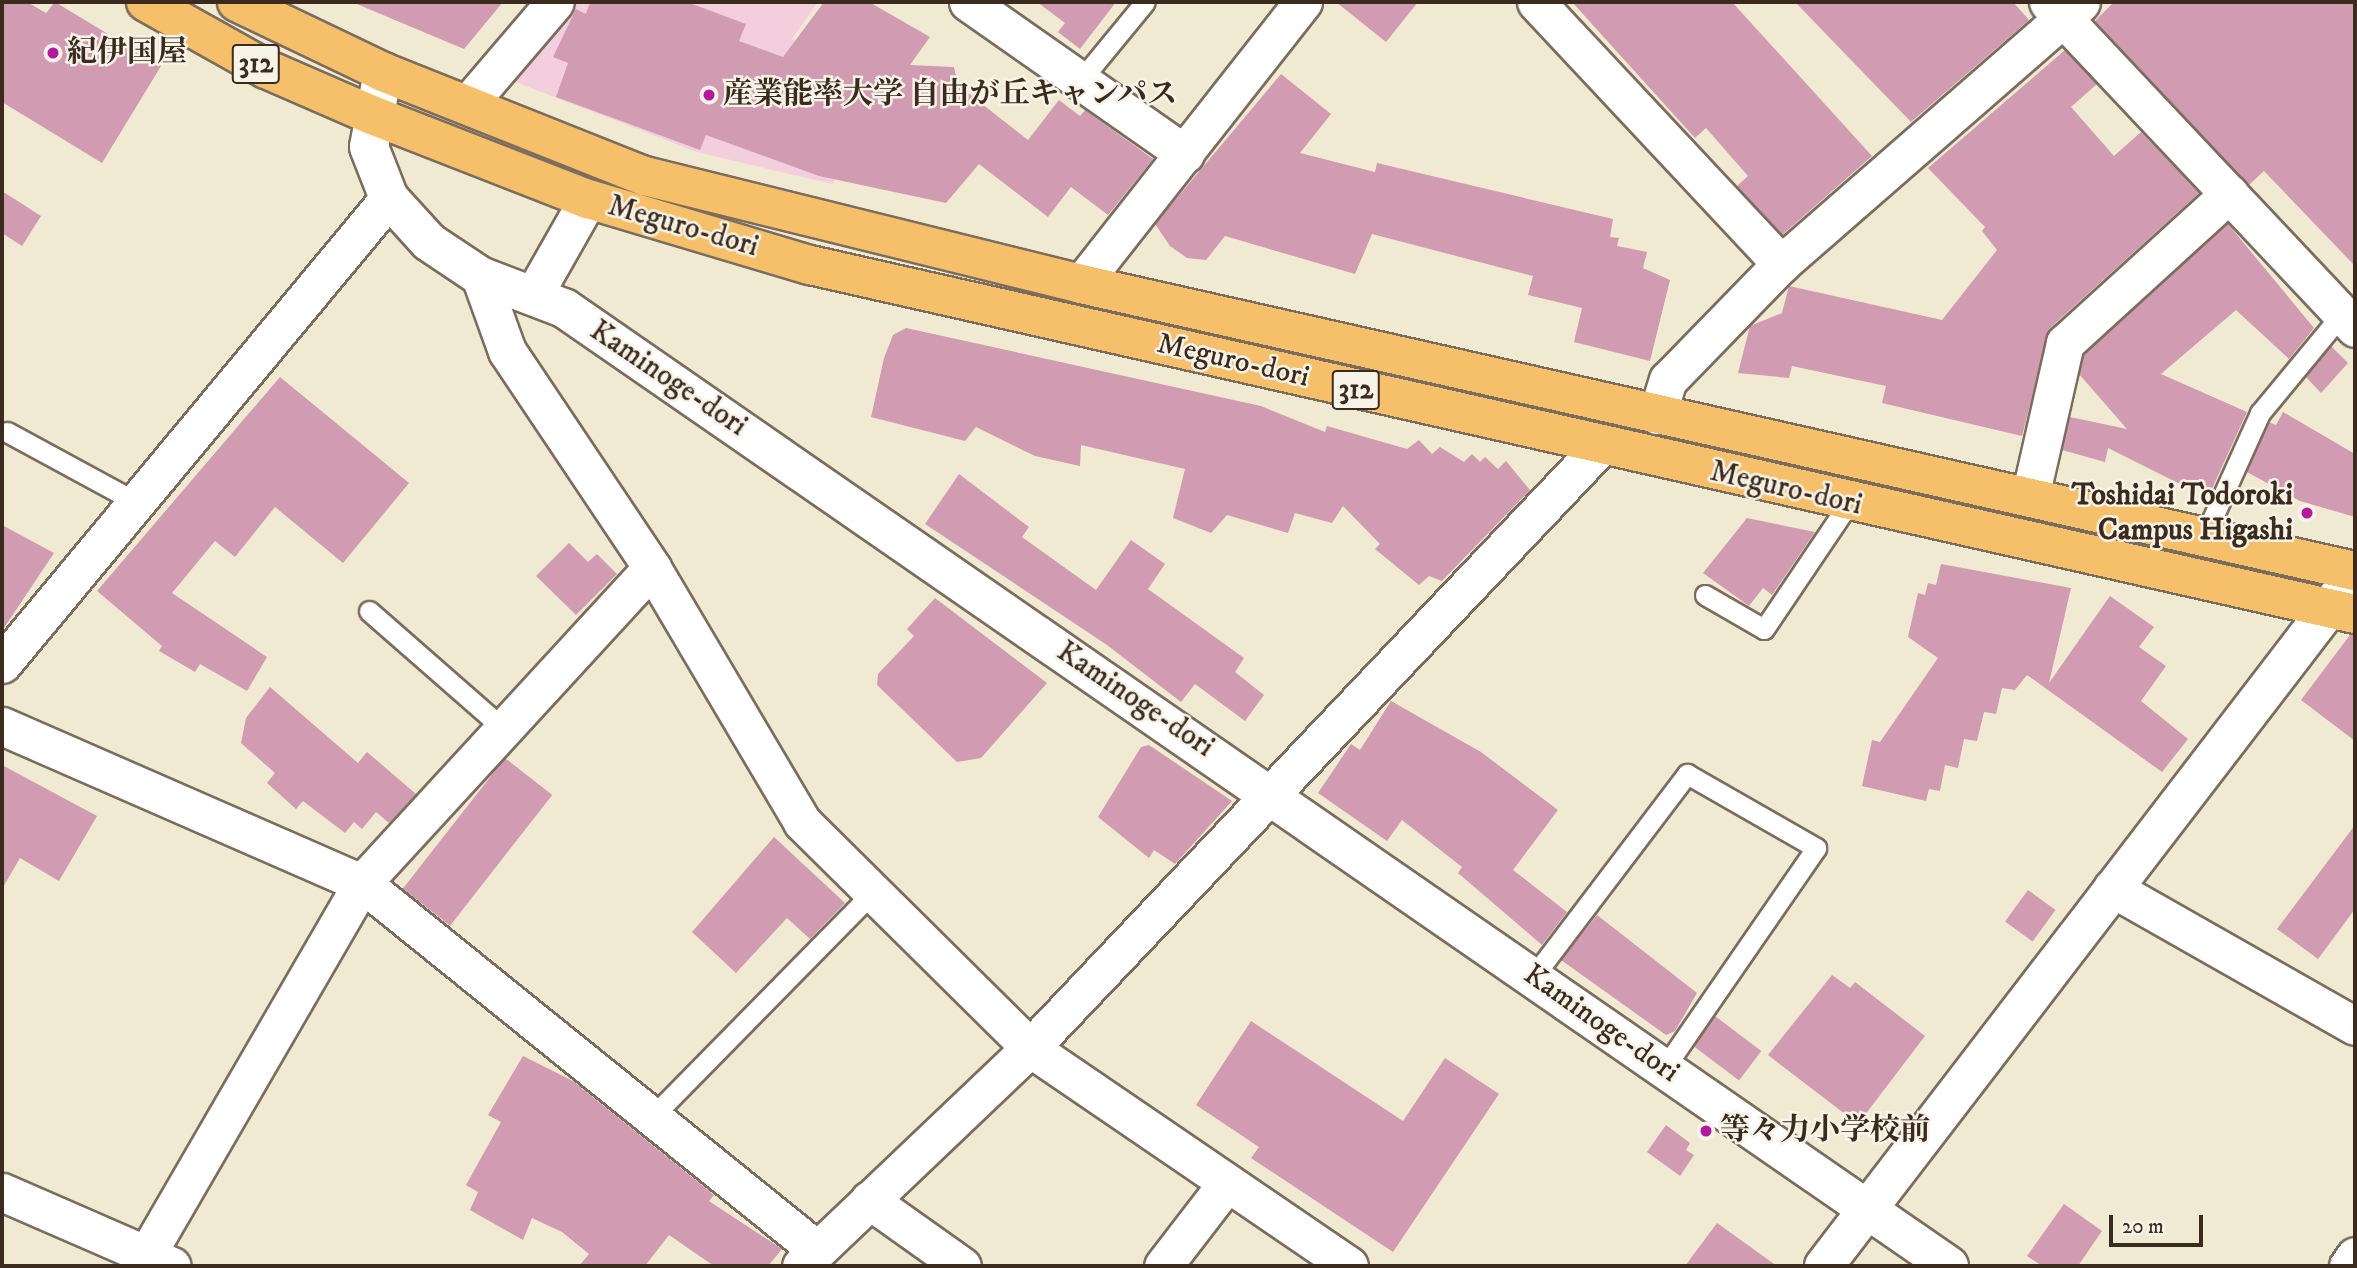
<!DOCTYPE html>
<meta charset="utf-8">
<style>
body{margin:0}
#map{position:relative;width:2357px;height:1268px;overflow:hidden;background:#f1ead3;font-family:"IM FELL DW Pica","Noto Serif JP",serif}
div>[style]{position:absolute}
.built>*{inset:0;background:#f3cfde}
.building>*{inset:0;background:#d19bb1;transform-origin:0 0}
.roads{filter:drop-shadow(2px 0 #7b6d5d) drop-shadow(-2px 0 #7b6d5d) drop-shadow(0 2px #7b6d5d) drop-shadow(0 -2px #7b6d5d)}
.service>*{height:19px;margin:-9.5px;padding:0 9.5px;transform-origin:9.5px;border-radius:9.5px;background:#fff}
.minor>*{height:37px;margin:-18.5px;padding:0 18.5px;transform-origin:18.5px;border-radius:18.5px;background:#fff}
.tertiary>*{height:38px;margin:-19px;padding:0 19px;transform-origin:19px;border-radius:19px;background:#fff}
.primary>*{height:38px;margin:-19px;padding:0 19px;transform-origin:19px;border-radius:19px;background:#f6c06b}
.dots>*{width:19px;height:19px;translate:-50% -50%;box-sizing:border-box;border:4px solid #f7f3e8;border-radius:50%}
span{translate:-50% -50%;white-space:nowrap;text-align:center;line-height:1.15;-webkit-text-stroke:5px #f7f3e8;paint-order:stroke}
.shield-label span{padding:2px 5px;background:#f7f3e8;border:2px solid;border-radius:5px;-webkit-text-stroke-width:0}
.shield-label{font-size:28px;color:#3b2a1e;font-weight:700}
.poi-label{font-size:30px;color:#3b2a1e;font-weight:700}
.left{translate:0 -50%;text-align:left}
.right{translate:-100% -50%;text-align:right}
.street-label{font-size:30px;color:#3b2a1e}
.frame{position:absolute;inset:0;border:4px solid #3b2a1e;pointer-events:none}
.scale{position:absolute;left:2109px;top:1215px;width:94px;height:32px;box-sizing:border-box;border:4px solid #3b2a1e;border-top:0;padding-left:9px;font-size:21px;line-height:24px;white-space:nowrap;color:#3b2a1e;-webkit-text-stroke:5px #f7f3e8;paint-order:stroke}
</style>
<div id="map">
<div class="built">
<i style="clip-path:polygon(574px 2px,818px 2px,792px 39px,889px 108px,832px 184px,697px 152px,513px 81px,512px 74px)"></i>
</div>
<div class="building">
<i style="clip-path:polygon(2px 2px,27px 2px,46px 13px,55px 2px,161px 66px,102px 163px,2px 102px)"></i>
<i style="clip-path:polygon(352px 2px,503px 2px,464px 49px)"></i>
<i style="clip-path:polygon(590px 2px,687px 2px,746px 24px,739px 41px,783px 57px,824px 2px,869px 2px,930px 37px,910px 65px,954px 67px,958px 85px,1028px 140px,1059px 100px,1080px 116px,1085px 110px,1153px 159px,1108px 215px,1071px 187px,1048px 217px,979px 164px,946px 203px,819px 176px,706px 135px,700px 150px,556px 97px,568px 63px,553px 57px,576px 9px,586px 14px)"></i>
<i style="clip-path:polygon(1037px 2px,1116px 2px,1080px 49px,1058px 32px,1065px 23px)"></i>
<i style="clip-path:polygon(1336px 2px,1418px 2px,1386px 42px)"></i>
<i style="clip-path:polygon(1572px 2px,1732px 2px,1872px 156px,1782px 235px,1737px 186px,1748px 176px,1706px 128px,1695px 138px)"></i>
<i style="clip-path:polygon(1795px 2px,2013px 2px,2029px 20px,1911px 122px)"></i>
<i style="clip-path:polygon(2114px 2px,2355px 2px,2355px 266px,2264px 171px,2249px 185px,2095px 21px)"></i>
<i style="clip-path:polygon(2065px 50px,2097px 84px,2071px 107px,2114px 156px,2141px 132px,2199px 193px,2050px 328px,2022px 436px,1882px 403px,1886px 386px,1792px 366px,1789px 378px,1738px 373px,1750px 326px,1782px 313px,1789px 286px,1942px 320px,1997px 250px,1982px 231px,1985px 227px,1928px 168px)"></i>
<i style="clip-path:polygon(1281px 74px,1331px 114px,1300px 153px,1375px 172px,1377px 163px,1613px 219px,1610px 237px,1619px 238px,1617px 246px,1647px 252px,1643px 268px,1670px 280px,1650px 361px,1574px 342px,1582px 308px,1528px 295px,1533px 276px,1372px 234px,1355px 274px,1225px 236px,1206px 260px,1187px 258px,1170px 246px,1155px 224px)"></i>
<i style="clip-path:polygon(2px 191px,41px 216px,22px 246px,2px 233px)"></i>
<i style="clip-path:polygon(2228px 224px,2314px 328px,2289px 359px,2236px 310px,2161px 374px,2247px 412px,2211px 491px,2189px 481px,2186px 487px,2108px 448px,2105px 462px,2062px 450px,2070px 417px,2127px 429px,2079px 374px,2084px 354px)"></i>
<i style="clip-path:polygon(906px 328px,1261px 406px,1325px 432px,1327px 426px,1407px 449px,1419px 440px,1432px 454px,1440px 447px,1464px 462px,1472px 454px,1480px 462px,1485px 457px,1498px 469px,1506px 461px,1530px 490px,1442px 581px,1429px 576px,1419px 585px,1375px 549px,1380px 544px,1343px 506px,1332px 523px,1295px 513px,1288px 533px,1227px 515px,1211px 533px,1173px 518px,1185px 469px,1081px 445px,1080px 466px,1035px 456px,976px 427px,965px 441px,871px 417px,884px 358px,893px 335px)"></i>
<i style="clip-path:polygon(2331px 346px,2348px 363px,2321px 393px,2306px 377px)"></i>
<i style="clip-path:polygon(280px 377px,409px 483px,343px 563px,275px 507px,235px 557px,215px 541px,172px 593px,267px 657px,247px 691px,200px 664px,195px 672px,159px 651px,162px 646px,97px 591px)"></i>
<i style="clip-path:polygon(2283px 412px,2355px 454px,2355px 517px,2300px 501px,2247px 472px,2269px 422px,2276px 425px)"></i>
<i style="clip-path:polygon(959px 474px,1029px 527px,1022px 537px,1096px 590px,1131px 540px,1165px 564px,1148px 589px,1244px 658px,1235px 672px,1264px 695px,1245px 721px,1195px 684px,1181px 702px,1107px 645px,925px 524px)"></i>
<i style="clip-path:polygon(1747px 518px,1815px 532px,1772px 595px,1763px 588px,1749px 606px,1703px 573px)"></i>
<i style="clip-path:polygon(2px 525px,54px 553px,2px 631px)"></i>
<i style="clip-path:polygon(569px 543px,588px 562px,597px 554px,617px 574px,576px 615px,536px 576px)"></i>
<i style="clip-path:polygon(1941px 564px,2071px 588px,2049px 683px,2110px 596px,2154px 627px,2139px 647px,2166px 666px,2141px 701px,2188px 739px,2162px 772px,2027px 675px,2015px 690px,2002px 688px,1996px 714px,1984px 712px,1977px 741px,1964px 739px,1958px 768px,1945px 765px,1940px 791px,1929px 789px,1926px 801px,1862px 786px,1872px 740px,1880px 742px,1938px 658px,1908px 637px,1918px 593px,1925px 595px,1928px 583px,1936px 585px)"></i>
<i style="clip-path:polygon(935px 598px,1047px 683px,981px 758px,957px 762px,877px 685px,878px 674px,914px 636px,907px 629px)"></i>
<i style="clip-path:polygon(2350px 635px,2355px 635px,2355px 741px,2301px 700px)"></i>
<i style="clip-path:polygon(270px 687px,358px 763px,367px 752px,416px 794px,389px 823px,376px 812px,362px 829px,354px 822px,345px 833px,303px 801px,296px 809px,267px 783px,275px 773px,241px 743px,246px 718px)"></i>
<i style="clip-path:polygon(1391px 701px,1481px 752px,1558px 810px,1513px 870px,1567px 912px,1542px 945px,1458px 873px,1462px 867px,1402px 820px,1387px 841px,1318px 793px,1351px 744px,1360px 750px)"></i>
<i style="clip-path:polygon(1149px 745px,1232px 801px,1175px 864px,1154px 850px,1149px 858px,1098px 817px,1141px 747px)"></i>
<i style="left:505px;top:758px;width:60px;height:166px;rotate:38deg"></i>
<i style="clip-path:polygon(2px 765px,97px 816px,59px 881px,20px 858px,2px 889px)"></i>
<i style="clip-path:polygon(2355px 825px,2355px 909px,2318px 959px,2277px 929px)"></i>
<i style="clip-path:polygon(774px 837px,845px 903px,810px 939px,787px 918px,736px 973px,692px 932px)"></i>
<i style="left:2028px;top:890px;width:34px;height:39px;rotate:36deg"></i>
<i style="clip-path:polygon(1597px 915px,1697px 993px,1675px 1031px,1666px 1035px,1561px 960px)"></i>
<i style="clip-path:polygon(1832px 975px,1850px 988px,1855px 982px,1925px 1036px,1858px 1124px,1768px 1055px)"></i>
<i style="left:1715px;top:1016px;width:58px;height:37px;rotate:37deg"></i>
<i style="clip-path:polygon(1251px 1021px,1403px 1121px,1445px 1058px,1499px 1094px,1393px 1252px,1251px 1158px,1259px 1147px,1196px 1105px)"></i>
<i style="clip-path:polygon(523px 1056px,573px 1081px,714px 1195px,709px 1201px,782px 1249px,768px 1266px,714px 1266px,669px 1235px,645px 1266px,579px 1266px,589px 1254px,562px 1232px,532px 1218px,523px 1240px,470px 1210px,478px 1192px,466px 1185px,501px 1122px,488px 1115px)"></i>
<i style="clip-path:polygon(1666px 1125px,1690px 1143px,1686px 1150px,1694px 1155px,1680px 1176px,1647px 1152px)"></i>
<i style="clip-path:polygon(2064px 1204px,2102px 1231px,2078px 1266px,2042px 1266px,2027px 1256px)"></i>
<i style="clip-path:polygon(1717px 1223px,1777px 1266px,1685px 1266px)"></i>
</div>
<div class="roads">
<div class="service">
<i style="left:1080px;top:81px;width:102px;rotate:-50.6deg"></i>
<i style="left:7px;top:432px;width:147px;rotate:28.5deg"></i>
<i style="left:2205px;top:535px;width:134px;rotate:-65.7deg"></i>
<i style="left:2260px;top:413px;width:129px;rotate:-50.4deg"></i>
<i style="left:1705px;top:595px;width:68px;rotate:30deg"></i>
<i style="left:1764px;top:629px;width:152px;rotate:-56deg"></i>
<i style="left:369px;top:611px;width:179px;rotate:41.2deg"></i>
<i style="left:1533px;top:977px;width:255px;rotate:-52.8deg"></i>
<i style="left:1687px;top:774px;width:149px;rotate:29.8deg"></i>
<i style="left:1816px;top:848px;width:267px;rotate:124.6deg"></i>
<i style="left:651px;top:1118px;width:317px;rotate:-45.5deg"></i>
</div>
<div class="minor">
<i style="left:968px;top:2px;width:265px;rotate:35deg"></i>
<i style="left:1536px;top:2px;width:359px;rotate:46.9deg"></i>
<i style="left:2048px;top:2px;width:448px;rotate:46.7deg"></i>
<i style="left:467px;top:105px;width:135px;rotate:-49.5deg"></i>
<i style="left:480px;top:276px;width:80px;rotate:70.2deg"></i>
<i style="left:507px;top:351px;width:261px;rotate:56.2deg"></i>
<i style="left:652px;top:568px;width:295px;rotate:59.4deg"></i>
<i style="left:802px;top:822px;width:321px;rotate:44.7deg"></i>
<i style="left:1030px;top:1048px;width:386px;rotate:34.3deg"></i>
<i style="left:1081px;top:284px;width:359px;rotate:-51.8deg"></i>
<i style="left:534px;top:294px;width:109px;rotate:-60.4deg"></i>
<i style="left:1657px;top:415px;width:37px;rotate:-73deg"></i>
<i style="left:1668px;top:380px;width:162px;rotate:-45.8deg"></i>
<i style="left:1781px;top:264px;width:398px;rotate:-41.1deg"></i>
<i style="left:2030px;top:497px;width:158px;rotate:-77.2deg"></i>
<i style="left:2065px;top:343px;width:222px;rotate:-42.3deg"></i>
<i style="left:2px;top:664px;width:606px;rotate:-50.29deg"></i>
<i style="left:2px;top:726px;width:393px;rotate:23.6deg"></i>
<i style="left:362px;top:883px;width:585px;rotate:38.89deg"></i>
<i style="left:2112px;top:888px;width:279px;rotate:29.6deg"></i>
<i style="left:2px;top:1192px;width:185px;rotate:23.5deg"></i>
<i style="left:869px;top:1200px;width:114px;rotate:35.4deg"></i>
<i style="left:140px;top:1266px;width:443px;rotate:-59.9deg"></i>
<i style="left:362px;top:883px;width:428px;rotate:-47.4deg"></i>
<i style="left:801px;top:1266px;width:316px;rotate:-43.6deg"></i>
<i style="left:1030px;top:1048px;width:828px;rotate:-46.52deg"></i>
<i style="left:1163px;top:1266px;width:105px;rotate:-52.4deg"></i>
<i style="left:2348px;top:1266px;width:12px;rotate:-55deg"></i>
</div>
<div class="tertiary">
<i style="left:383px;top:72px;width:76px;rotate:100.6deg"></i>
<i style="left:369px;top:147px;width:55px;rotate:68.6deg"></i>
<i style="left:389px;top:198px;width:59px;rotate:47.7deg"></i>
<i style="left:429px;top:242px;width:61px;rotate:33.7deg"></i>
<i style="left:480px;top:276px;width:90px;rotate:20.9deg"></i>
<i style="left:564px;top:308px;width:1684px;rotate:34.67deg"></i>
<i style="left:1824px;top:1266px;width:872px;rotate:-52.5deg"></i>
</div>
<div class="primary">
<i style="left:146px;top:2px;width:137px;rotate:29.2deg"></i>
<i style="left:266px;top:69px;width:116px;rotate:23.5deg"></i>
<i style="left:372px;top:115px;width:232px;rotate:21.3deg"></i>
<i style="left:588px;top:199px;width:232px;rotate:16.6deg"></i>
<i style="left:810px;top:265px;width:1584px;rotate:12.73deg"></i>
<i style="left:237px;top:2px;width:162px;rotate:25.6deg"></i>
<i style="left:383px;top:72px;width:282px;rotate:21.7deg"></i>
<i style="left:645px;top:176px;width:449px;rotate:13.9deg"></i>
<i style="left:1081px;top:284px;width:1306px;rotate:12.7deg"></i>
</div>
</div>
<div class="dots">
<i style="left:53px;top:53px;background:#b5179e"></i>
<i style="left:709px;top:95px;background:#b5179e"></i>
<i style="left:2307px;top:513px;background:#b5179e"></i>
<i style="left:1706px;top:1131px;background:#b5179e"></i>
</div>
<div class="shield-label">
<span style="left:256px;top:64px">312</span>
<span style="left:1356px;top:390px">312</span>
</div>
<div class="poi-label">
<span class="left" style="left:67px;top:53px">紀伊国屋</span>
<span class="left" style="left:723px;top:95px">産業能率大学 自由が丘キャンパス</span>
<span class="right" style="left:2293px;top:513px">Toshidai Todoroki<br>Campus Higashi</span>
<span class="left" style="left:1720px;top:1131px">等々力小学校前</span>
</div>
<div class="street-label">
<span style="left:683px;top:227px;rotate:16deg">Meguro-dori</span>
<span style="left:1233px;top:361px;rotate:13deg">Meguro-dori</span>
<span style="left:668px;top:379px;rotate:34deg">Kaminoge-dori</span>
<span style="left:1786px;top:489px;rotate:13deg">Meguro-dori</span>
<span style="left:1135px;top:700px;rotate:34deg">Kaminoge-dori</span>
<span style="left:1601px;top:1024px;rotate:35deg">Kaminoge-dori</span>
</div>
<div class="frame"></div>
<div class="scale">20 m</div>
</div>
